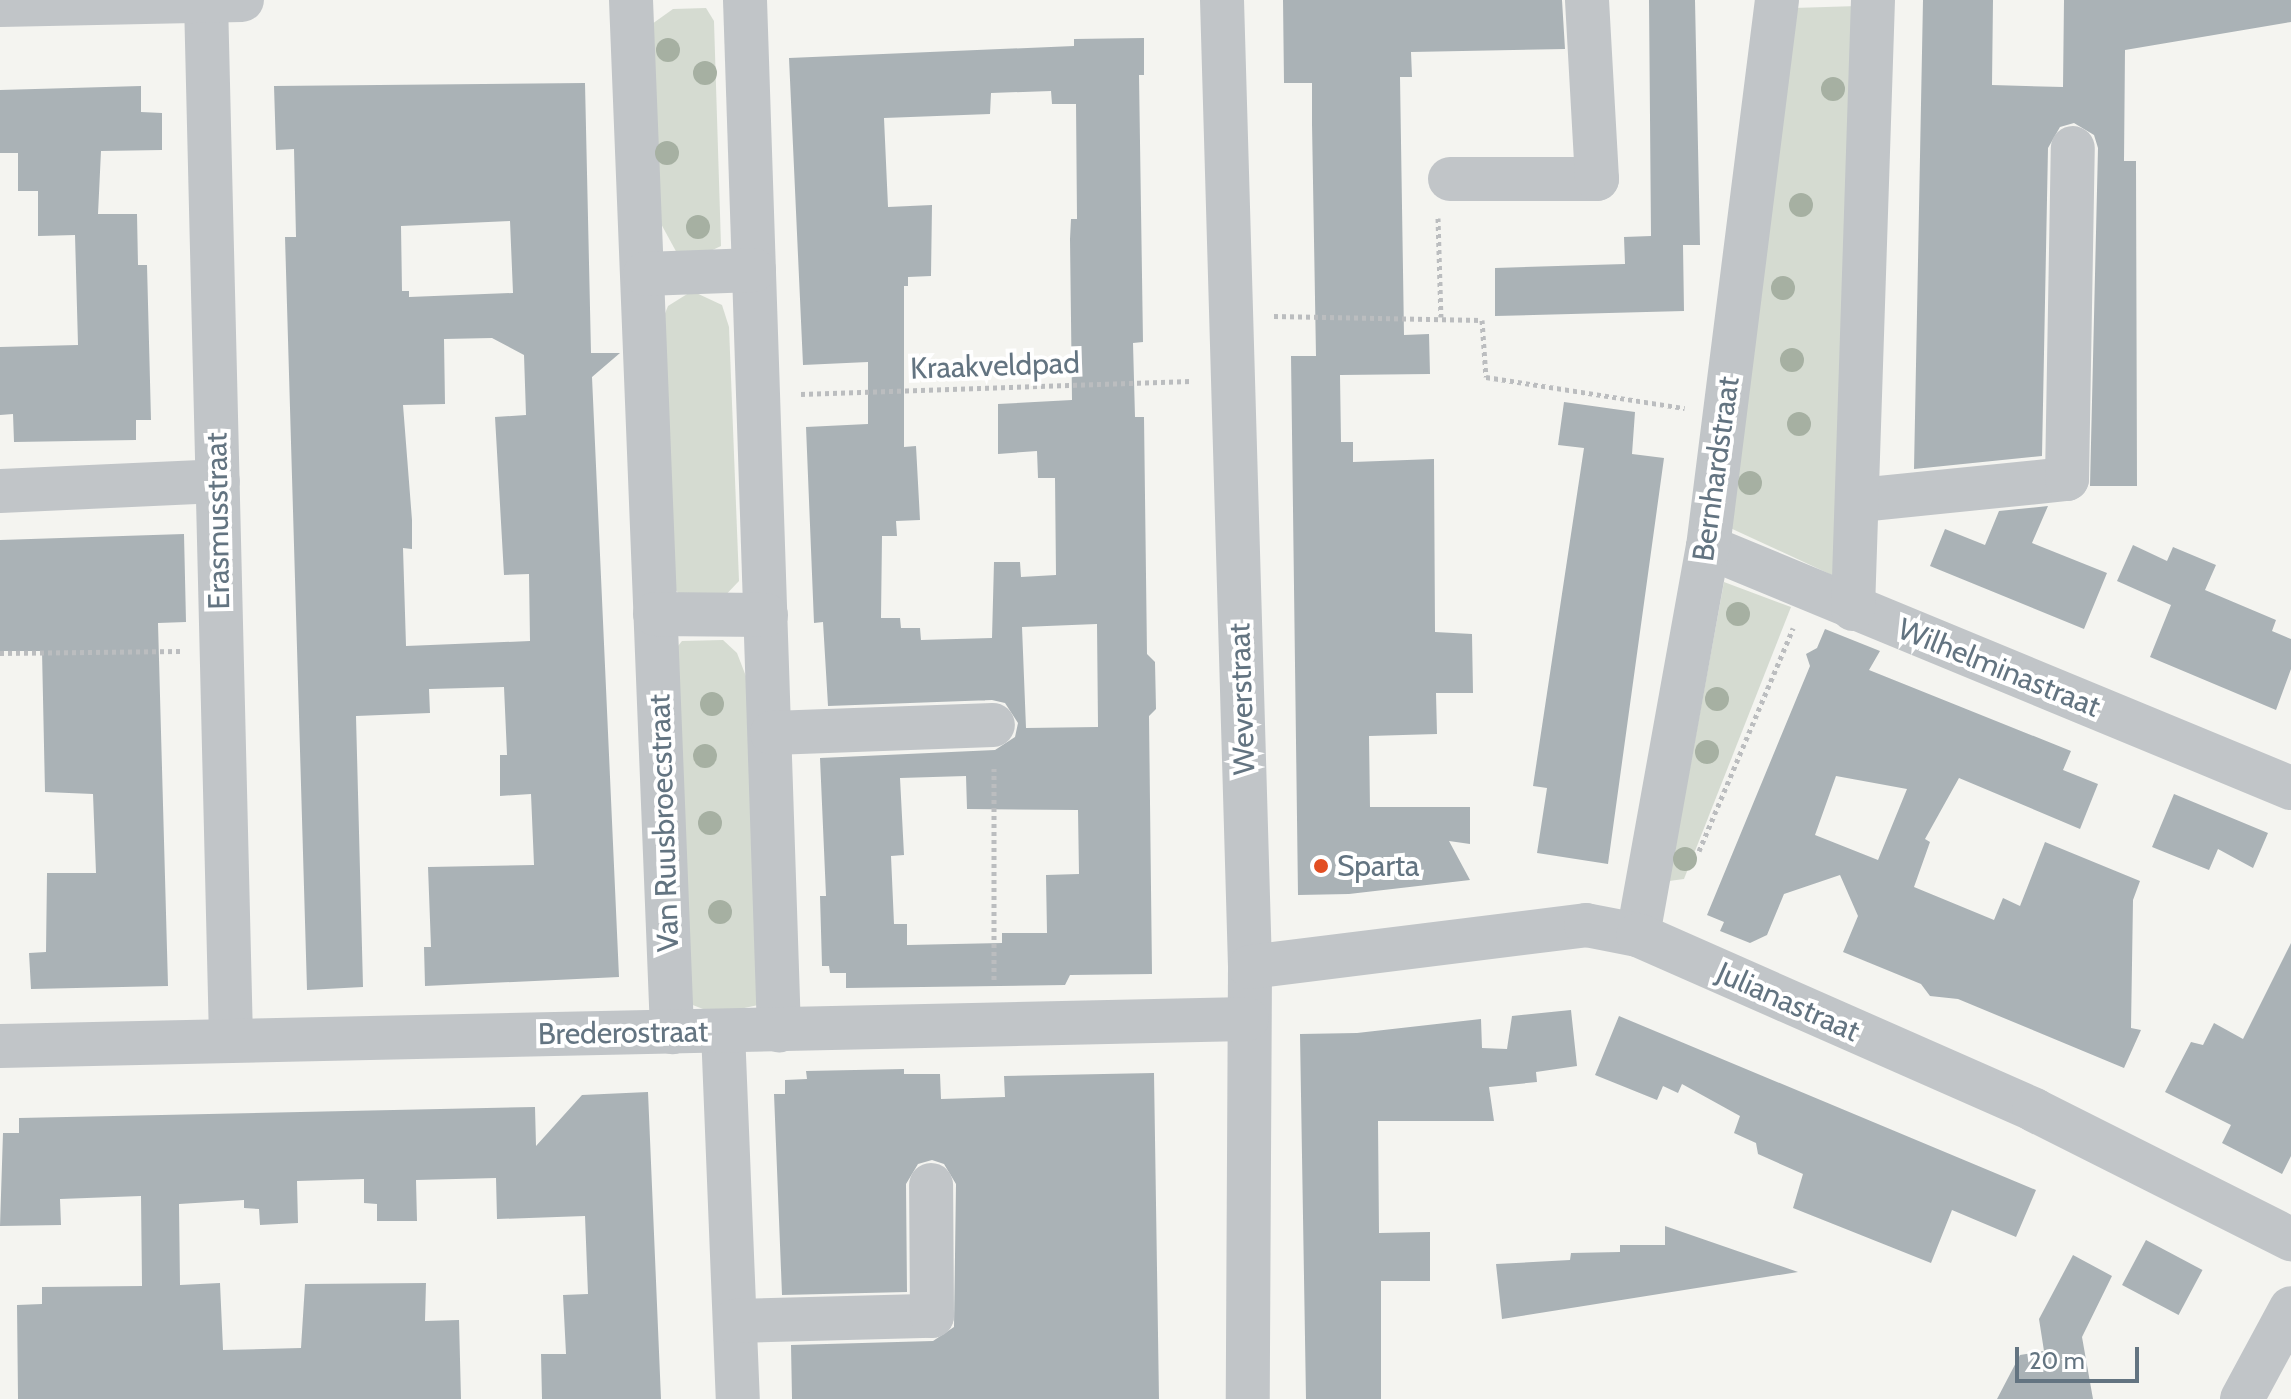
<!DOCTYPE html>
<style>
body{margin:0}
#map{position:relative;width:2291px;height:1399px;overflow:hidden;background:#f4f4f0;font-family:Cabin,sans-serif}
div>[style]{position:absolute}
.green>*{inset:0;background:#d5dbd1}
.building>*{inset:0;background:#aab2b6;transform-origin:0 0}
.path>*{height:5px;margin-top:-2.5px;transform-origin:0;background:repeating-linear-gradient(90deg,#bbbdbf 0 4px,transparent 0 8px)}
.minor>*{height:44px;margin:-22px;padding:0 22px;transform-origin:22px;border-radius:22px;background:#c1c5c8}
.trees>*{width:24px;height:24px;margin:-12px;border-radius:50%;background:#a6b0a2}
.dots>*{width:22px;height:22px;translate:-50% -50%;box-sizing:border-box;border:4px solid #fff;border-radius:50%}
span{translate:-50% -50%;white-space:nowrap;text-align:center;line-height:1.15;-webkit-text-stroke:8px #fff;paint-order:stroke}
.street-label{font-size:30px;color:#637481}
.poi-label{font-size:30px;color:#637481}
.left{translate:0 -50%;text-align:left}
.scale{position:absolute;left:2015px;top:1347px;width:124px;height:36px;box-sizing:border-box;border:4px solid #637481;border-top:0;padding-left:10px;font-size:24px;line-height:28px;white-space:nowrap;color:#637481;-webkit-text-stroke:6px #fff;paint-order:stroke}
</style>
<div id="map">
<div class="green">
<i style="clip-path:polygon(1858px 6px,1834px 576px,1728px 527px,1793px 8px)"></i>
<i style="clip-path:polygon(706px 8px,714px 21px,721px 246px,702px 255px,678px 255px,660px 222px,652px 24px,673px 9px)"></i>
<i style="clip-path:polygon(692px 291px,722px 305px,729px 327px,739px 581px,720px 601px,682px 597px,671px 585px,660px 326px,668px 306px)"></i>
<i style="clip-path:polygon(1724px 582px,1791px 607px,1684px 879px,1669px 881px)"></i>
<i style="clip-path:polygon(723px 640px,737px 653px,747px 679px,763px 1004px,716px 1014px,685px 1002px,678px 646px,682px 641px)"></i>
</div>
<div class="building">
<i style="clip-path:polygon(1283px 0,1562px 0,1565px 49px,1411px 52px,1412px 77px,1400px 77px,1404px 335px,1429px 334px,1430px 374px,1340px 375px,1341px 442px,1353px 442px,1353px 462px,1434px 459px,1435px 632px,1472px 634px,1473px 693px,1436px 693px,1437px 734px,1369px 736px,1370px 807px,1470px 807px,1470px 844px,1449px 841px,1470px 880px,1349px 894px,1298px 895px,1291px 356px,1316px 356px,1312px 124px,1312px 83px,1284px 83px)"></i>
<i style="clip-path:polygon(1649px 0,1695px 0,1700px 245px,1683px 245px,1684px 311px,1495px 316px,1495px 268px,1625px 264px,1624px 237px,1651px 236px)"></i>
<i style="clip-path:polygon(1923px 0,1993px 0,1992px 85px,2063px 87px,2064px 0,2291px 0,2291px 22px,2125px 50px,2124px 161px,2136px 161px,2137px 486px,2090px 486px,2098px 148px,2094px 135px,2074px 123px,2060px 127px,2048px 148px,2042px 456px,1914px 469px)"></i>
<i style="clip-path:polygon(evenodd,1144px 38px,1144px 75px,1139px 75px,1143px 342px,1133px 343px,1135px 417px,1144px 417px,1147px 654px,1155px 662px,1156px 709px,1149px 716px,1152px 974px,1070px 975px,1065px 985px,846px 988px,846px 973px,830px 973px,829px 966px,822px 966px,820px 896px,826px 896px,820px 758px,995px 750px,1015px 737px,1018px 723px,1005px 703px,992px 700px,828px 706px,823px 622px,814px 623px,806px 427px,868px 424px,868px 362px,803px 365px,789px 58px,1074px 46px,1074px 39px,1144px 38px,1051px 91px,1052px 104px,1076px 104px,1077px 219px,1071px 219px,1070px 239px,1072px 400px,998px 404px,998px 454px,1037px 451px,1038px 478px,1055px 478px,1056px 575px,1021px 577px,1020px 562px,994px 562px,992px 638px,921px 640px,920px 628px,901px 628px,900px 618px,881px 618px,882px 536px,897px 536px,896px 521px,920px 520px,916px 446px,904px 447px,904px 286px,908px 286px,908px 277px,931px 276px,932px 205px,888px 207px,884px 118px,990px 114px,991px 93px,1051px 91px,1144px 38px,1097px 624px,1098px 727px,1026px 728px,1022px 627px,1097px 624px,1144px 38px,966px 776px,967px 809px,1078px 810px,1079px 874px,1046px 875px,1047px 933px,1002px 933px,1002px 943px,907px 945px,907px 924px,894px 924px,891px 856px,904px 855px,900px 778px,966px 776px)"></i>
<i style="clip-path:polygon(evenodd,585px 83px,591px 353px,620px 353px,592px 377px,619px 977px,425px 986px,424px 947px,431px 947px,428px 867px,534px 865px,531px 794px,500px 796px,500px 755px,507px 755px,504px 687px,429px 689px,430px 713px,356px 716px,363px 987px,307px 990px,285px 237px,296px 237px,294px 149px,276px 150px,274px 86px,585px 83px,510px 221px,513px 293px,409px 297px,409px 291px,402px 291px,401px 226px,510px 221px,585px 83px,492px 338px,524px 355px,526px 415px,495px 417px,504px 575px,529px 574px,530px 641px,406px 646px,403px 548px,412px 549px,412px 520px,403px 405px,445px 404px,444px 339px,492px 338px)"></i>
<i style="clip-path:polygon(141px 86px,141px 112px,162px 113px,162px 150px,101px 151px,98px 214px,137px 214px,138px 265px,147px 265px,151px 420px,136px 420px,136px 440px,14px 442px,13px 414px,0 415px,0 347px,78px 345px,75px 235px,38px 236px,38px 191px,18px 191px,18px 153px,0 153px,0 90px)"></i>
<i style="clip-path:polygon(1564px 402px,1635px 412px,1632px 454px,1664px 458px,1608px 864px,1537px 853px,1547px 788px,1533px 786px,1584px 448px,1558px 445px)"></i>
<i style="clip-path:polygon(2048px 506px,2032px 543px,2107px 573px,2084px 629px,1930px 566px,1945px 529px,1985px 545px,1999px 511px)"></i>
<i style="clip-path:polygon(184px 534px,186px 622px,158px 623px,168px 986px,31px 989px,29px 953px,46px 952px,47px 873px,96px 873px,93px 794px,45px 792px,42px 651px,0 651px,0 540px)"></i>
<i style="clip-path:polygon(2133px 545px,2167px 561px,2173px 547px,2216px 565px,2205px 590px,2276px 620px,2272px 631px,2291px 639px,2291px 669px,2276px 710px,2150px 657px,2171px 605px,2117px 581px)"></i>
<i style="clip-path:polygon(evenodd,1825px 629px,1880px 651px,1869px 670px,2071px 751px,2063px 770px,2098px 784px,2080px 829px,1959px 778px,1925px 839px,1930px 842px,1914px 887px,1994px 920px,2003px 898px,2020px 906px,2045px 842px,2140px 881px,2133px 900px,2131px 1028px,2141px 1030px,2124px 1068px,1958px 999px,1930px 996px,1921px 984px,1843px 952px,1858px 916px,1840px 875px,1784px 894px,1767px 935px,1750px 943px,1720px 931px,1724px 922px,1707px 915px,1810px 666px,1806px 654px,1817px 648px,1825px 629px,1836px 776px,1907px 789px,1878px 860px,1815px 835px,1836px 776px)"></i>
<i style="clip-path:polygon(2174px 794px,2268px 833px,2253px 868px,2218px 849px,2209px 870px,2152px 847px)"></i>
<i style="clip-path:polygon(2291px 943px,2291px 1156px,2282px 1174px,2222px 1143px,2231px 1125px,2165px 1092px,2191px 1042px,2203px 1045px,2214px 1023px,2243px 1039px)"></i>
<i style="clip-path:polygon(1571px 1010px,1577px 1066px,1536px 1072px,1537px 1082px,1489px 1087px,1494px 1121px,1378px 1121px,1379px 1233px,1430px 1232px,1430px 1281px,1381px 1281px,1381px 1399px,1306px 1399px,1300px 1034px,1357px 1033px,1481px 1019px,1482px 1048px,1507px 1049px,1512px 1016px)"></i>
<i style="clip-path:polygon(1619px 1016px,2036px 1190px,2016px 1237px,1952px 1210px,1931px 1263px,1793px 1208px,1803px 1174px,1758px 1154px,1756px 1143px,1734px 1133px,1740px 1116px,1682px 1084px,1678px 1093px,1663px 1086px,1657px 1100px,1595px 1075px)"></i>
<i style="clip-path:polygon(904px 1069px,904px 1074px,940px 1074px,941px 1099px,1005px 1097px,1004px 1076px,1154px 1073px,1159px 1399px,792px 1399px,791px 1345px,933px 1341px,954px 1327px,956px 1184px,944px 1164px,932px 1160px,918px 1164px,906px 1184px,907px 1292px,782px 1295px,774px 1094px,785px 1094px,785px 1080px,807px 1079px,806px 1071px)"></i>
<i style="clip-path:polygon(648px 1092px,661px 1399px,542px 1399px,541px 1354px,566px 1354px,563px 1295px,588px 1294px,585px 1216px,497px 1219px,496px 1178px,416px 1180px,417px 1221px,377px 1221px,377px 1204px,364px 1203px,364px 1179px,297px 1181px,298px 1223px,260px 1225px,259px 1209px,244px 1208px,244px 1200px,179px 1204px,180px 1285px,220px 1283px,223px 1350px,301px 1348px,305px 1284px,426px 1283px,425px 1321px,459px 1320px,461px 1399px,18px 1399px,17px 1305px,42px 1304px,42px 1287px,142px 1286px,141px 1196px,60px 1199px,61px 1225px,0 1226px,3px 1133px,19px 1133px,19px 1118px,535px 1107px,536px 1146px,582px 1095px)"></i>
<i style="clip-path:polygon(1665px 1226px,1798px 1272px,1502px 1319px,1496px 1264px,1570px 1260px,1571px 1253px,1620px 1252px,1620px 1245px,1665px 1245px)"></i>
<i style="left:2146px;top:1240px;width:64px;height:51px;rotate:28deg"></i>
<i style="clip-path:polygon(2073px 1255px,2112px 1276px,2082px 1337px,2093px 1399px,1997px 1399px,2020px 1355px,2044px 1351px,2039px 1319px)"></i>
</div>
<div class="path">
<i style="left:1438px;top:218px;width:99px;rotate:88.3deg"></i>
<i style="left:1274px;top:316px;width:208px;rotate:1.1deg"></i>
<i style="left:1482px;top:320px;width:57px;rotate:86deg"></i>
<i style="left:1486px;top:377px;width:201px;rotate:8.9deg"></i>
<i style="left:801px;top:394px;width:390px;rotate:-1.9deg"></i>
<i style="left:0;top:653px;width:180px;rotate:-0.6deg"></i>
<i style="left:994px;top:768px;width:214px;rotate:90deg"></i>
<i style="left:1699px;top:851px;width:242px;rotate:-67.1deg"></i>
</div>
<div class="minor">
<i style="left:631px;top:0;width:1033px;rotate:87.72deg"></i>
<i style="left:745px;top:0;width:1031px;rotate:88.11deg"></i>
<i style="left:1222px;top:0;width:967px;rotate:88.34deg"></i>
<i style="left:1250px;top:967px;width:432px;rotate:90.3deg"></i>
<i style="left:206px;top:1px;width:1040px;rotate:88.62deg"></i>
<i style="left:0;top:5px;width:242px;rotate:-1.2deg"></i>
<i style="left:1450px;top:179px;width:147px"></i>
<i style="left:1597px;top:179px;width:179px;rotate:-93.2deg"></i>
<i style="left:645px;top:274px;width:109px;rotate:-2.1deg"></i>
<i style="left:0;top:491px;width:218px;rotate:-2.6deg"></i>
<i style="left:1860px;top:500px;width:208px;rotate:-5.8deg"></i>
<i style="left:2067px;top:479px;width:331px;rotate:-89deg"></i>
<i style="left:1708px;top:547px;width:631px;rotate:22.46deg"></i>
<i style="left:1853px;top:609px;width:609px;rotate:-88.12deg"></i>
<i style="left:655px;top:614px;width:111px;rotate:0.5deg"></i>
<i style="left:772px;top:733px;width:221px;rotate:-2.1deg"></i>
<i style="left:1638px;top:935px;width:394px;rotate:-79.8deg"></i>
<i style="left:1708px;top:547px;width:551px;rotate:-82.81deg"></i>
<i style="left:1250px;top:967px;width:339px;rotate:-7.1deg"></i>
<i style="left:1586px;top:925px;width:53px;rotate:10.9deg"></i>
<i style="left:1638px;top:935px;width:433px;rotate:23.8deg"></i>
<i style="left:2034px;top:1110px;width:288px;rotate:26.7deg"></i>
<i style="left:723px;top:1031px;width:368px;rotate:87.7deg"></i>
<i style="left:0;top:1046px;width:1247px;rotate:-1.24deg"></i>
<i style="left:735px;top:1321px;width:197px;rotate:-1.5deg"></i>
<i style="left:932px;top:1316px;width:131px;rotate:-90.4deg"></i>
<i style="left:2242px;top:1399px;width:103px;rotate:-61.7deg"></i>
</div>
<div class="trees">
<i style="left:668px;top:50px"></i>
<i style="left:705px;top:73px"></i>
<i style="left:1833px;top:89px"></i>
<i style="left:667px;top:153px"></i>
<i style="left:1801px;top:205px"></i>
<i style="left:698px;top:227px"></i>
<i style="left:1783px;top:288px"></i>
<i style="left:1792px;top:360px"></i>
<i style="left:1799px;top:424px"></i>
<i style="left:1750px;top:483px"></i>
<i style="left:1738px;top:614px"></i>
<i style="left:1717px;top:699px"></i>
<i style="left:712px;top:704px"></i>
<i style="left:1707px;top:752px"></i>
<i style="left:705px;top:756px"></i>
<i style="left:710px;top:823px"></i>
<i style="left:1685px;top:859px"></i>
<i style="left:720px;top:912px"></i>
</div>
<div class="dots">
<i style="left:1321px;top:866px;background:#e24e22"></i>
</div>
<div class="street-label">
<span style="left:995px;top:366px;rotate:-2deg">Kraakveldpad</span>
<span style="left:1716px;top:469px;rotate:-82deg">Bernhardstraat</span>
<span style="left:218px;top:521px;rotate:-91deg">Erasmusstraat</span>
<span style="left:1999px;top:668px;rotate:22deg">Wilhelminastraat</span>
<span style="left:1242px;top:699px;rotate:-92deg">Weverstraat</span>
<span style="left:664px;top:823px;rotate:-92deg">Van Ruusbroecstraat</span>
<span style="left:1788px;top:1002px;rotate:24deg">Julianastraat</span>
<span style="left:623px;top:1033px;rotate:-1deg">Brederostraat</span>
</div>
<div class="poi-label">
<span class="left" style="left:1337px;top:866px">Sparta</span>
</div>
<div class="scale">20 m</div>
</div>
